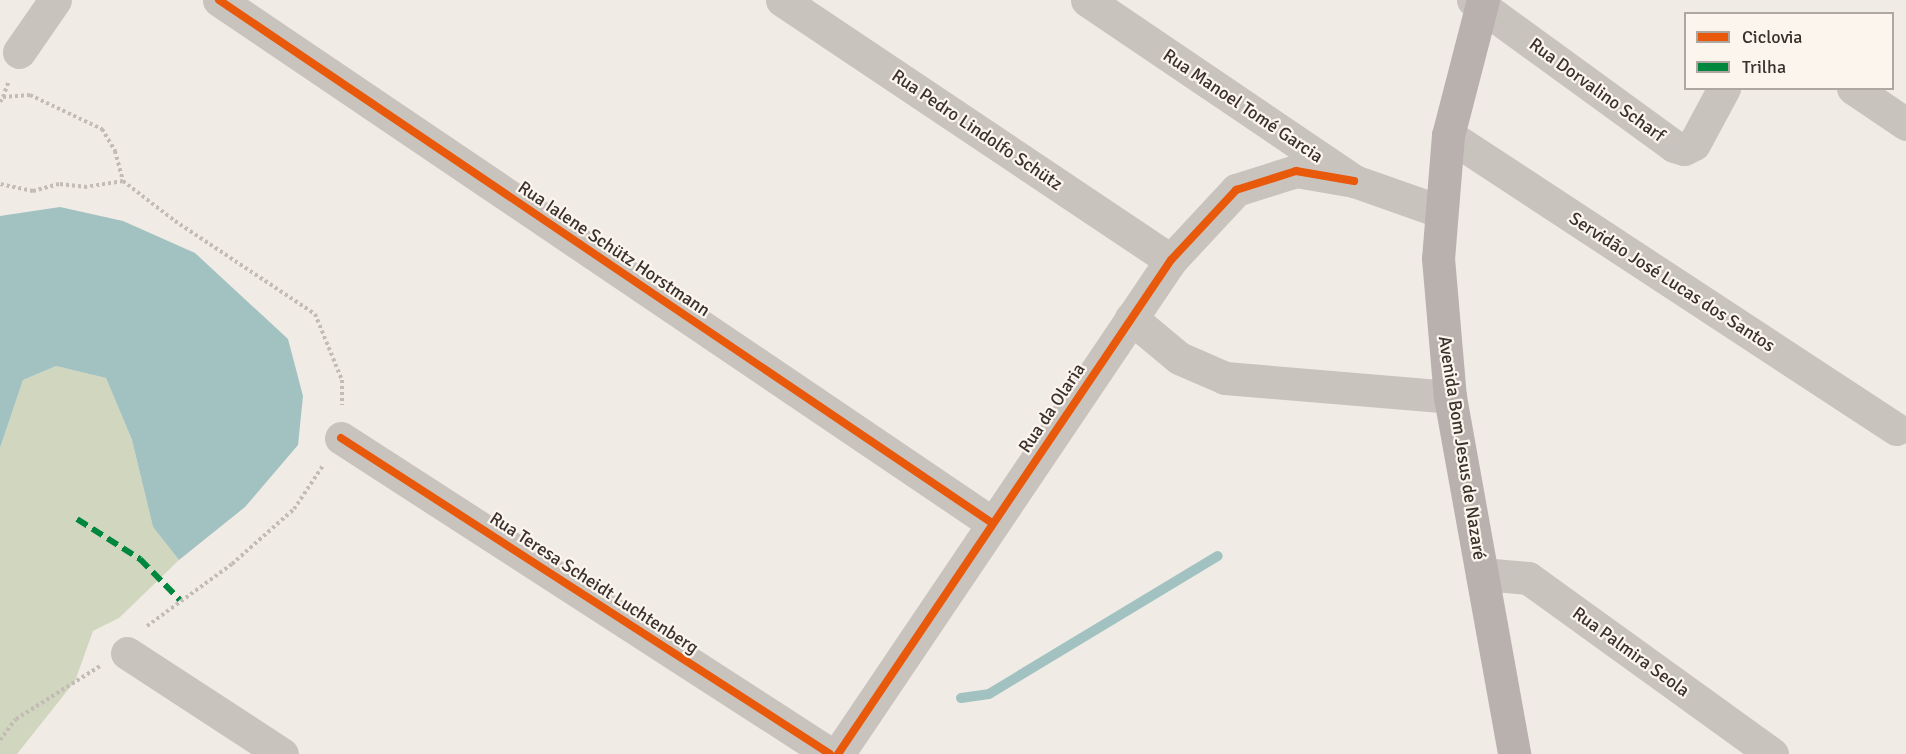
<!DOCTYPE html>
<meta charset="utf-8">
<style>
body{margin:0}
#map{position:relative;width:1906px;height:754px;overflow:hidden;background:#f0ebe5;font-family:Signika,sans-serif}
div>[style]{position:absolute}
.green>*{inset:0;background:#d1d6bf}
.water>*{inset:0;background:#a1c2c1}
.stream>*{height:10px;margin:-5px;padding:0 5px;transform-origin:5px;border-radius:5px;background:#a1c2c1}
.path>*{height:4px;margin-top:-2px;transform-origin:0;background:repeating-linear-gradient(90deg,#c2bbb6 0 3px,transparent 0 6px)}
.minor>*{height:33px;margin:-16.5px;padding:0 16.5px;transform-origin:16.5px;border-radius:16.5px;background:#c9c3be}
.major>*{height:33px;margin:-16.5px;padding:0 16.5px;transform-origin:16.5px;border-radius:16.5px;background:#b8b1ad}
.quiet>*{height:6px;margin-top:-3px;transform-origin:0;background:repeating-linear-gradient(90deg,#00873e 0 12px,transparent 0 18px)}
.cycleway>*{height:8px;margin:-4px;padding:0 4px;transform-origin:4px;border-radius:4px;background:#e8590c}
span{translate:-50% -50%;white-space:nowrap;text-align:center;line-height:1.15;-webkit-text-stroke:4.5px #fbf5ee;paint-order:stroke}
.street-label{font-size:18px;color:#3b302b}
.legend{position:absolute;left:1684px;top:12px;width:210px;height:78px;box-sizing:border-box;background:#fbf5ee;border:2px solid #aea6a0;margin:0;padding:8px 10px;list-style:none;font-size:18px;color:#3b302b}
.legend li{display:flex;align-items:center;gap:12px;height:30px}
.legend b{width:30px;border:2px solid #aea6a0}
</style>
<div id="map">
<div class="green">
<i style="clip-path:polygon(56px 366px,106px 378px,132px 440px,153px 527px,179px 560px,119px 618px,93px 631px,75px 681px,17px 754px,0 754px,0 448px,23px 380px)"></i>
</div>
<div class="water">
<i style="clip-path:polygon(60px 207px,123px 221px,195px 253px,288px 339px,303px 396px,298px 445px,245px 507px,179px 560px,153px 527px,132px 440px,106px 378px,56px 366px,23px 380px,0 448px,0 216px)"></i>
</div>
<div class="stream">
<i style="left:961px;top:698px;width:28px;rotate:-8deg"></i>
<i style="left:989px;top:694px;width:267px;rotate:-31.1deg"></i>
</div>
<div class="path">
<i style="left:3px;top:97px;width:15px;rotate:-70deg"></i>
<i style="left:0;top:102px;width:6px;rotate:-59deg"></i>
<i style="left:3px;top:97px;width:27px;rotate:-4deg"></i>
<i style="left:30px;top:95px;width:80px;rotate:25.3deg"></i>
<i style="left:102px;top:129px;width:26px;rotate:59deg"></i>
<i style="left:115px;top:151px;width:31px;rotate:75deg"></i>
<i style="left:123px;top:181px;width:36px;rotate:171deg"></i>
<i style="left:87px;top:187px;width:28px;rotate:-174deg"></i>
<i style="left:59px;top:184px;width:27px;rotate:165deg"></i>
<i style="left:33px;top:191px;width:34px;rotate:-168deg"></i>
<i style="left:123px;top:181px;width:66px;rotate:37.6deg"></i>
<i style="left:175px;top:221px;width:168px;rotate:33.6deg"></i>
<i style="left:315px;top:314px;width:71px;rotate:67.8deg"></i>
<i style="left:342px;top:380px;width:25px;rotate:90deg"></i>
<i style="left:147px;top:626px;width:105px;rotate:-36.1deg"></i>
<i style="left:232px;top:564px;width:83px;rotate:-41.6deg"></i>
<i style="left:294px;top:509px;width:54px;rotate:-56.3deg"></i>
<i style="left:0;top:740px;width:26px;rotate:-53deg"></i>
<i style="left:16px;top:719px;width:99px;rotate:-32.2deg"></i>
</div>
<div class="minor">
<i style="left:219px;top:0;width:933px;rotate:34.08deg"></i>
<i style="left:782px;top:0;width:468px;rotate:33.8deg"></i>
<i style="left:1087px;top:0;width:323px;rotate:34.1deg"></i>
<i style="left:1354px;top:181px;width:90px;rotate:19.4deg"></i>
<i style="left:1473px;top:0;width:248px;rotate:36deg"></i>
<i style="left:1674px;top:146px;width:10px;rotate:17deg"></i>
<i style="left:1684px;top:149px;width:11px;rotate:-27deg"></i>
<i style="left:1694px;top:144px;width:64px;rotate:-61.8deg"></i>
<i style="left:19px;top:52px;width:63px;rotate:-55.3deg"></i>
<i style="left:1853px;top:88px;width:64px;rotate:34.2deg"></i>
<i style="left:1448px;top:135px;width:536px;rotate:33.27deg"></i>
<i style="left:1131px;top:318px;width:62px;rotate:39.8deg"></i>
<i style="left:1179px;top:358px;width:50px;rotate:23.5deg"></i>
<i style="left:1225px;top:378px;width:226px;rotate:4.8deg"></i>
<i style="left:341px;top:438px;width:582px;rotate:32.87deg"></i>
<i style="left:1482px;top:574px;width:46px;rotate:5deg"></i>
<i style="left:1528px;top:578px;width:301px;rotate:35.8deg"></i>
<i style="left:127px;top:653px;width:185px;rotate:33.1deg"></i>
<i style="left:838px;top:754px;width:596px;rotate:-56.02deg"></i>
<i style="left:1171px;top:260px;width:96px;rotate:-47.1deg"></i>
<i style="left:1236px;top:190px;width:63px;rotate:-17.6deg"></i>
<i style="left:1296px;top:171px;width:59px;rotate:9.8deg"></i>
</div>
<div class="major">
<i style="left:1483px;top:0;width:139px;rotate:104.5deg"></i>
<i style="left:1448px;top:135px;width:123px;rotate:94.6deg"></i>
<i style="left:1438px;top:258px;width:140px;rotate:85.1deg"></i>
<i style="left:1450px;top:397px;width:363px;rotate:79.8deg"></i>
</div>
<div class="quiet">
<i style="left:77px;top:519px;width:75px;rotate:32.4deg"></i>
<i style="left:140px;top:559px;width:57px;rotate:45.7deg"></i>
</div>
<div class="cycleway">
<i style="left:219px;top:0;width:933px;rotate:34.08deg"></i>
<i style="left:341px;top:438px;width:582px;rotate:32.87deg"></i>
<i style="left:838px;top:754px;width:596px;rotate:-56.02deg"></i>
<i style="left:1171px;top:260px;width:96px;rotate:-47.1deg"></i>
<i style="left:1236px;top:190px;width:63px;rotate:-17.6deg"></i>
<i style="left:1296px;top:171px;width:59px;rotate:9.8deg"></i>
</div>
<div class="street-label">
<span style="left:1597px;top:90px;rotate:36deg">Rua Dorvalino Scharf</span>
<span style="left:1243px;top:106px;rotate:34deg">Rua Manoel Tomé Garcia</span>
<span style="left:977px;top:130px;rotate:34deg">Rua Pedro Lindolfo Schütz</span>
<span style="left:614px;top:249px;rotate:34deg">Rua Ialene Schütz Horstmann</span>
<span style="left:1672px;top:282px;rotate:33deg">Servidão José Lucas dos Santos</span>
<span style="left:1052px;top:408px;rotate:-56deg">Rua da Olaria</span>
<span style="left:1462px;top:448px;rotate:81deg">Avenida Bom Jesus de Nazaré</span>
<span style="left:594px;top:583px;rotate:33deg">Rua Teresa Scheidt Luchtenberg</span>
<span style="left:1631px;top:652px;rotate:36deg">Rua Palmira Seola</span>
</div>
<ul class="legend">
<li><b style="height:8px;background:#e8590c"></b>Ciclovia</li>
<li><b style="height:8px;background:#00873e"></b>Trilha</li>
</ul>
</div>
